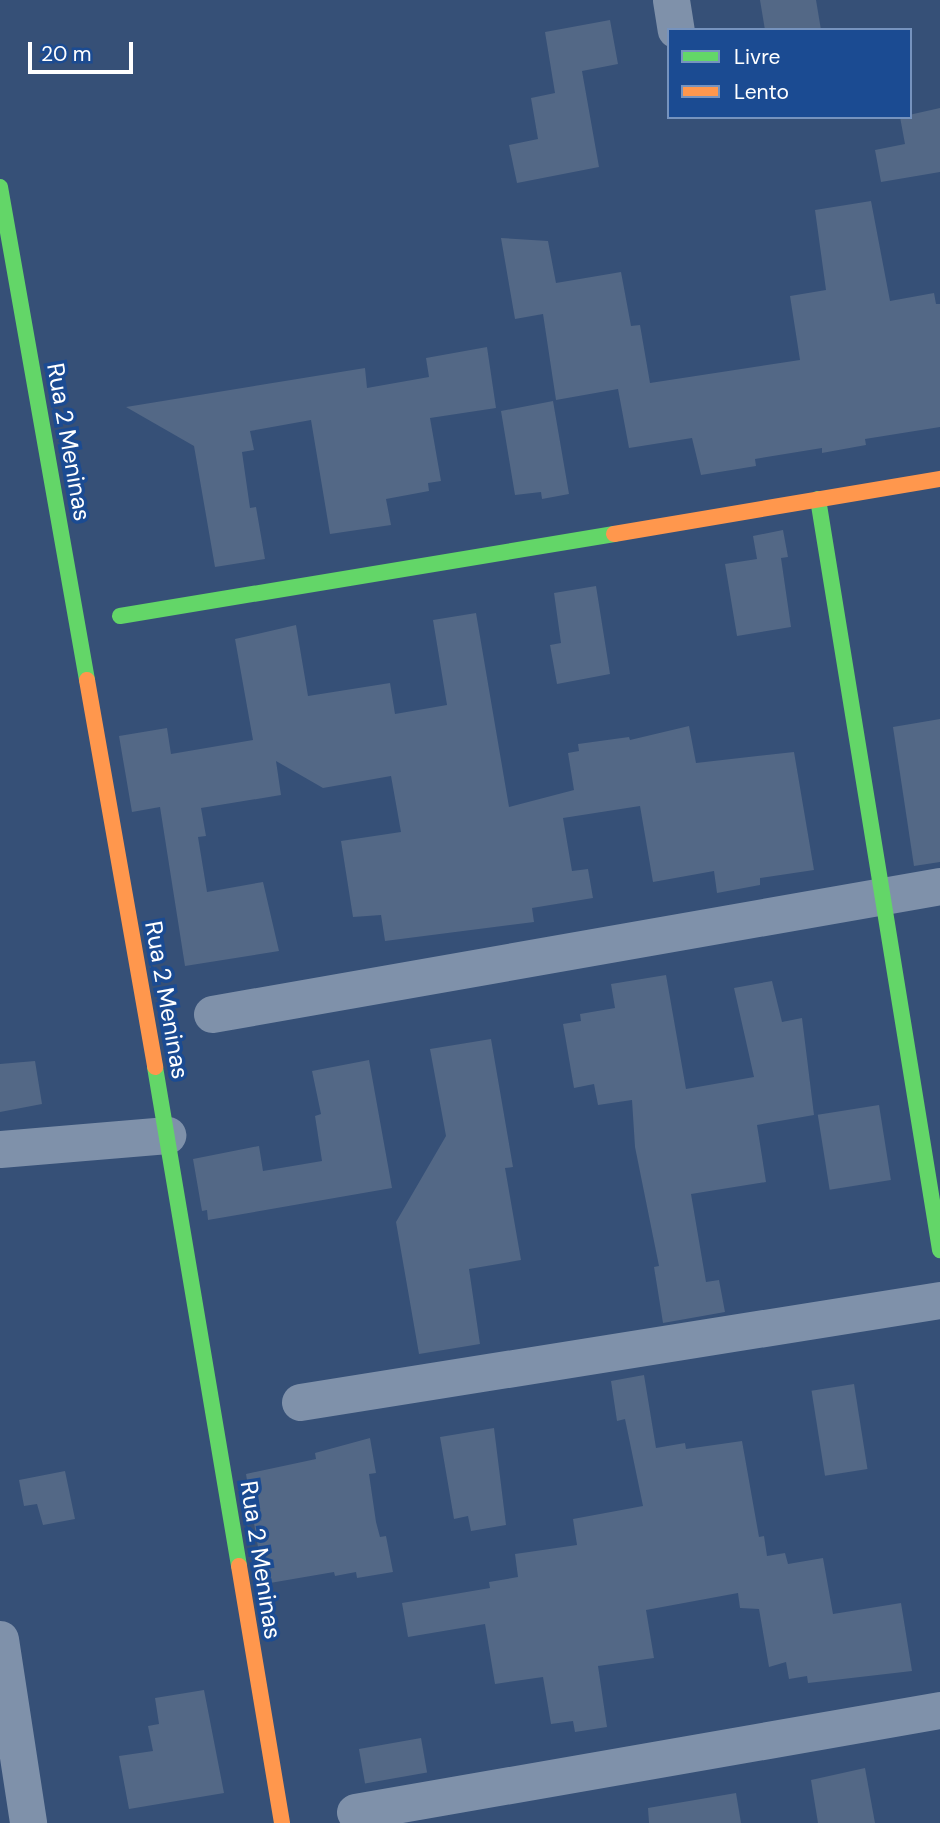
<!DOCTYPE html>
<style>
body{margin:0}
#map{position:relative;width:940px;height:1823px;overflow:hidden;background:#365077;font-family:"DM Sans",sans-serif}
div>[style]{position:absolute}
.building>*{inset:0;background:#536886;transform-origin:0 0}
.street>*{height:37px;margin:-18.5px;padding:0 18.5px;transform-origin:18.5px;border-radius:18.5px;background:#7f91aa}
.fast>*{height:16px;margin:-8px;padding:0 8px;transform-origin:8px;border-radius:8px;background:#63d668}
.slow>*{height:16px;margin:-8px;padding:0 8px;transform-origin:8px;border-radius:8px;background:#ff974d}
span{translate:-50% -50%;white-space:nowrap;text-align:center;line-height:1.15;-webkit-text-stroke:7px #1b4b92;paint-order:stroke}
.street-label{font-size:24px;color:#fff}
.legend{position:absolute;left:667px;top:28px;width:245px;height:91px;box-sizing:border-box;background:#1b4b92;border:2px solid #7693be;margin:0;padding:9px 12px;list-style:none;font-size:21px;color:#fff}
.legend li{display:flex;align-items:center;gap:14px;height:35px}
.legend b{width:35px;border:2px solid #7693be}
.scale{position:absolute;left:28px;top:42px;width:105px;height:32px;box-sizing:border-box;border:4px solid #fff;border-top:0;padding-left:9px;font-size:21px;line-height:24px;white-space:nowrap;color:#fff;-webkit-text-stroke:5px #1b4b92;paint-order:stroke}
</style>
<div id="map">
<div class="building">
<i style="clip-path:polygon(760px 0,816px 0,821px 30px,765px 30px)"></i>
<i style="clip-path:polygon(610px 20px,618px 64px,582px 71px,599px 167px,517px 183px,509px 145px,538px 139px,531px 98px,555px 93px,545px 32px)"></i>
<i style="clip-path:polygon(940px 108px,940px 172px,881px 182px,875px 150px,905px 144px,900px 117px)"></i>
<i style="clip-path:polygon(871px 201px,890px 301px,934px 293px,936px 304px,940px 304px,940px 427px,865px 439px,866px 445px,822px 453px,822px 448px,755px 459px,756px 466px,701px 475px,692px 438px,629px 448px,618px 389px,556px 400px,543px 314px,515px 319px,501px 238px,548px 241px,556px 283px,621px 272px,631px 326px,640px 325px,650px 383px,800px 360px,790px 296px,826px 290px,815px 210px)"></i>
<i style="clip-path:polygon(487px 347px,496px 408px,430px 418px,441px 481px,428px 483px,429px 491px,386px 499px,391px 525px,330px 534px,311px 420px,250px 431px,254px 450px,242px 452px,250px 508px,256px 507px,265px 559px,215px 567px,194px 446px,126px 407px,365px 368px,367px 388px,429px 377px,426px 358px)"></i>
<i style="clip-path:polygon(553px 401px,569px 494px,542px 499px,541px 492px,515px 495px,501px 411px)"></i>
<i style="clip-path:polygon(783px 530px,788px 557px,781px 558px,791px 627px,737px 636px,725px 564px,757px 559px,753px 536px)"></i>
<i style="clip-path:polygon(596px 586px,610px 674px,557px 684px,550px 645px,561px 643px,554px 593px)"></i>
<i style="clip-path:polygon(476px 613px,509px 807px,574px 790px,568px 753px,579px 751px,578px 744px,629px 737px,630px 740px,689px 726px,696px 763px,794px 752px,814px 870px,760px 878px,760px 885px,717px 893px,714px 871px,653px 882px,640px 806px,563px 818px,572px 871px,588px 869px,593px 898px,532px 908px,534px 922px,385px 941px,381px 915px,353px 917px,341px 841px,401px 832px,391px 776px,323px 788px,276px 761px,281px 795px,201px 808px,206px 836px,198px 837px,207px 892px,263px 882px,279px 951px,185px 966px,160px 807px,132px 812px,119px 736px,167px 728px,171px 754px,253px 740px,235px 639px,296px 625px,308px 696px,390px 683px,395px 714px,447px 705px,433px 620px)"></i>
<i style="clip-path:polygon(940px 719px,940px 862px,914px 866px,893px 727px)"></i>
<i style="clip-path:polygon(666px 975px,686px 1089px,754px 1077px,734px 988px,772px 981px,782px 1022px,802px 1018px,814px 1115px,757px 1125px,766px 1182px,691px 1194px,706px 1282px,719px 1280px,725px 1312px,663px 1323px,654px 1267px,659px 1266px,635px 1147px,632px 1100px,598px 1105px,594px 1084px,574px 1088px,563px 1024px,581px 1021px,580px 1014px,615px 1008px,611px 984px)"></i>
<i style="clip-path:polygon(491px 1039px,513px 1167px,505px 1168px,521px 1260px,469px 1269px,480px 1344px,419px 1354px,396px 1222px,446px 1136px,430px 1049px)"></i>
<i style="clip-path:polygon(369px 1060px,392px 1188px,208px 1220px,207px 1210px,202px 1211px,193px 1159px,259px 1146px,263px 1171px,322px 1161px,315px 1116px,321px 1114px,312px 1071px)"></i>
<i style="clip-path:polygon(35px 1061px,42px 1104px,0 1112px,0 1064px)"></i>
<i style="left:879px;top:1105px;width:76px;height:62px;rotate:81deg"></i>
<i style="clip-path:polygon(644px 1375px,656px 1448px,685px 1443px,686px 1449px,742px 1441px,759px 1537px,764px 1536px,767px 1556px,785px 1553px,788px 1564px,823px 1558px,833px 1614px,901px 1603px,912px 1671px,808px 1683px,807px 1676px,789px 1679px,786px 1662px,769px 1667px,759px 1609px,740px 1608px,738px 1593px,646px 1610px,654px 1658px,598px 1666px,607px 1727px,575px 1732px,573px 1721px,551px 1724px,543px 1677px,495px 1684px,485px 1624px,408px 1637px,402px 1603px,490px 1588px,489px 1582px,518px 1577px,515px 1554px,577px 1545px,573px 1519px,643px 1506px,625px 1419px,617px 1421px,611px 1381px)"></i>
<i style="left:854px;top:1384px;width:86px;height:43px;rotate:81deg"></i>
<i style="clip-path:polygon(494px 1428px,506px 1525px,471px 1531px,468px 1516px,454px 1519px,440px 1437px)"></i>
<i style="clip-path:polygon(370px 1438px,376px 1473px,369px 1474px,376px 1522px,380px 1537px,386px 1536px,393px 1572px,357px 1578px,356px 1572px,335px 1576px,334px 1572px,264px 1584px,246px 1474px,316px 1459px,315px 1453px)"></i>
<i style="clip-path:polygon(65px 1471px,75px 1519px,43px 1525px,37px 1504px,24px 1506px,19px 1480px)"></i>
<i style="clip-path:polygon(204px 1690px,224px 1793px,129px 1809px,119px 1756px,153px 1751px,148px 1726px,159px 1724px,155px 1698px)"></i>
<i style="left:421px;top:1738px;width:35px;height:63px;rotate:80deg"></i>
<i style="clip-path:polygon(865px 1768px,875px 1823px,818px 1823px,811px 1780px)"></i>
<i style="clip-path:polygon(736px 1793px,741px 1823px,649px 1823px,648px 1808px)"></i>
</div>
<div class="street">
<i style="left:671px;top:0;width:30px;rotate:81deg"></i>
<i style="left:212px;top:1014px;width:739px;rotate:-9.97deg"></i>
<i style="left:0;top:1149px;width:168px;rotate:-4.8deg"></i>
<i style="left:300px;top:1402px;width:648px;rotate:-9.06deg"></i>
<i style="left:0;top:1639px;width:186px;rotate:81.3deg"></i>
<i style="left:355px;top:1812px;width:594px;rotate:-9.89deg"></i>
</div>
<div class="fast">
<i style="left:0;top:187px;width:501px;rotate:79.99deg"></i>
<i style="left:818px;top:499px;width:761px;rotate:80.77deg"></i>
<i style="left:120px;top:616px;width:501px;rotate:-9.42deg"></i>
<i style="left:155px;top:1067px;width:506px;rotate:80.44deg"></i>
</div>
<div class="slow">
<i style="left:614px;top:534px;width:331px;rotate:-9.6deg"></i>
<i style="left:87px;top:680px;width:393px;rotate:80deg"></i>
<i style="left:239px;top:1566px;width:261px;rotate:80.5deg"></i>
</div>
<div class="street-label">
<span style="left:69px;top:442px;rotate:80deg">Rua 2 Meninas</span>
<span style="left:167px;top:1000px;rotate:80deg">Rua 2 Meninas</span>
<span style="left:261px;top:1560px;rotate:81deg">Rua 2 Meninas</span>
</div>
<ul class="legend">
<li><b style="height:9px;background:#63d668"></b>Livre</li>
<li><b style="height:9px;background:#ff974d"></b>Lento</li>
</ul>
<div class="scale">20 m</div>
</div>
